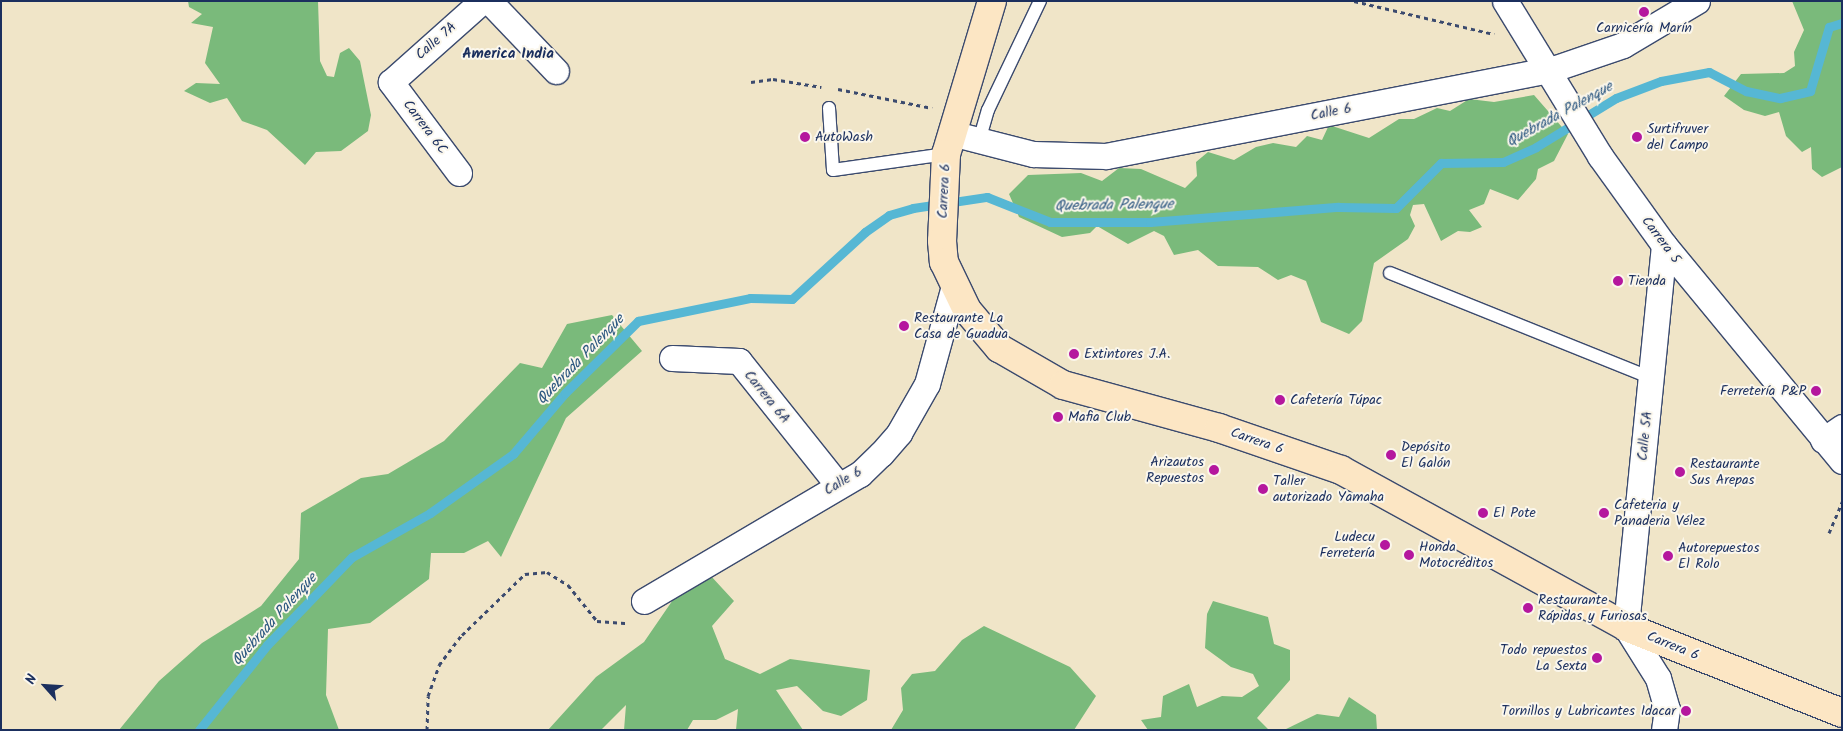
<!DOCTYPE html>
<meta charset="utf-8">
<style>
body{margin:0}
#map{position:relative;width:1843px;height:731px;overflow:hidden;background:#f0e5c8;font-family:Kalam,sans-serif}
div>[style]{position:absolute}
.forest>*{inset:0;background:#7aba7b}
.stream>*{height:9px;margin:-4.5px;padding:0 4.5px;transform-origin:4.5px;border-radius:4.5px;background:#56b7d4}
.path>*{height:3px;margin-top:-1.5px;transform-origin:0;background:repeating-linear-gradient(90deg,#3b4a6e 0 4px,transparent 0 8px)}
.roads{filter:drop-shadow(1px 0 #3b4a6e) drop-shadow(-1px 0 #3b4a6e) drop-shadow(0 1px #3b4a6e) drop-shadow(0 -1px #3b4a6e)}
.lane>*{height:12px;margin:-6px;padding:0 6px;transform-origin:6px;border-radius:6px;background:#fff}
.street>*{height:25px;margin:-12.5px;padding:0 12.5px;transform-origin:12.5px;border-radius:12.5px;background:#fff}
.secondary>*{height:28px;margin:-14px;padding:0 14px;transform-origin:14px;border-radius:14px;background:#fce6c4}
.dots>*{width:14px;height:14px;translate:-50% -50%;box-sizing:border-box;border:2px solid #fbf7ec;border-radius:50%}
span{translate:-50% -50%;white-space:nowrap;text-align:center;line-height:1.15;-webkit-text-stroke:4px #fbf7ec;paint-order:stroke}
.poi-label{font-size:14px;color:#1b2f5e}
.left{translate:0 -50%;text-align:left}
.right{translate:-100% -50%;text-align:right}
.street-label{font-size:14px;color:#1b2f5e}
.neighbourhood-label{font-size:15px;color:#1b2f5e;font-weight:700}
.water-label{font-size:15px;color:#2d5881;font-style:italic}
.frame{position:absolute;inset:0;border:2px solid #1b2f5e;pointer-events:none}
.north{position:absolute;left:20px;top:661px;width:50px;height:50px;-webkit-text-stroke:4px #fbf7ec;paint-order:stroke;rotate:296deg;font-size:14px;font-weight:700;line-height:20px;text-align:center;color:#1b2f5e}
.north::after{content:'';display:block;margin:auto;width:18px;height:22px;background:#1b2f5e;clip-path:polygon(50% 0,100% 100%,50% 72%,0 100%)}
</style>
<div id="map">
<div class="forest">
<i style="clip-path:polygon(188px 1px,318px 1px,320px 61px,327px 76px,334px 77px,340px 53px,349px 48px,360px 61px,371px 115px,368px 131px,341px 151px,316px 152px,305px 165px,267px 130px,242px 121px,227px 98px,210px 103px,184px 91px,196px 83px,220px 84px,205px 63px,213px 27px,191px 23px,202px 14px,189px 7px)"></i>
<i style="clip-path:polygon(1792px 1px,1842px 1px,1842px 167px,1822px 177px,1812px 169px,1811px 147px,1802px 152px,1786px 136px,1779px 112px,1765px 116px,1744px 110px,1724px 96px,1741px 74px,1784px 73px,1795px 66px,1794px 52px,1804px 30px)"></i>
<i style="clip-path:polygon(1534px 95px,1568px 134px,1554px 161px,1538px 169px,1536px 179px,1518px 200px,1490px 189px,1484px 204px,1469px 210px,1482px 227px,1470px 232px,1458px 231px,1441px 241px,1424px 204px,1413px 205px,1410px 215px,1415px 226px,1408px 239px,1374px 263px,1362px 321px,1349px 334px,1321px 322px,1306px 281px,1291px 275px,1278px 280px,1258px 267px,1218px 266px,1198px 250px,1174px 255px,1164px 236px,1154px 231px,1128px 244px,1097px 226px,1090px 233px,1062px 237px,1019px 217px,1009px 194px,1028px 175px,1081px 173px,1102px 181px,1119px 168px,1141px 169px,1185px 188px,1197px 176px,1196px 162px,1208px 152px,1234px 160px,1256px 147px,1273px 143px,1296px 147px,1307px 136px,1322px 140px,1329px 125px,1369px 138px,1399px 119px,1414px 119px,1437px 108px,1450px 111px,1469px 99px,1494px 102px)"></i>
<i style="clip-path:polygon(612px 315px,642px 351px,566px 418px,501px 557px,488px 541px,464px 553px,431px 553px,429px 579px,370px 623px,328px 629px,326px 695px,339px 730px,119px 730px,159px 681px,202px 643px,261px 606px,299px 559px,301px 513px,361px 478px,388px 474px,444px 441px,520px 363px,542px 368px,567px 324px)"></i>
<i style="clip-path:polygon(710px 575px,734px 601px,712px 626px,725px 659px,760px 674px,790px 659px,870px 670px,867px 700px,841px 716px,823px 711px,797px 686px,776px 690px,803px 730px,736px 730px,738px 709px,716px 720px,693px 720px,687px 730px,624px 730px,626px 705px,601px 730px,548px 730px,596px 677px,644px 642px,679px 591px)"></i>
<i style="clip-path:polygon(1213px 601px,1268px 617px,1274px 644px,1290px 650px,1290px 680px,1257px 718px,1269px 730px,1148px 730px,1141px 720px,1161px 717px,1163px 696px,1189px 684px,1197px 707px,1222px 696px,1242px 697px,1259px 686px,1253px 674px,1231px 667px,1205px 648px,1207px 614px)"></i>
<i style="clip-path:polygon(984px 626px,1070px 667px,1096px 696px,1074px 730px,891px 730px,903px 710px,901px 688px,912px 674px,935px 671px,962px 640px)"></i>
<i style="clip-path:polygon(1349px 697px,1376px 715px,1377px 730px,1284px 730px,1317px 714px,1339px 717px)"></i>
</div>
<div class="stream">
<i style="left:199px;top:730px;width:109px;rotate:-51.3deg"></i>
<i style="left:267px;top:645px;width:122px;rotate:-46deg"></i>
<i style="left:352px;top:557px;width:90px;rotate:-29.4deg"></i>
<i style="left:430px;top:513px;width:102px;rotate:-35.4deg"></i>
<i style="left:513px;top:454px;width:80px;rotate:-49.6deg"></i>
<i style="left:565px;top:393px;width:103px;rotate:-44.6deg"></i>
<i style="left:638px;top:321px;width:114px;rotate:-11.6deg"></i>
<i style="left:750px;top:298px;width:42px;rotate:1.4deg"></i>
<i style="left:792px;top:299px;width:99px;rotate:-42.5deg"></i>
<i style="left:865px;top:232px;width:29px;rotate:-35deg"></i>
<i style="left:889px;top:215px;width:25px;rotate:-16deg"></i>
<i style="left:913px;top:208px;width:75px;rotate:-8.5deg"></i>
<i style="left:987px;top:197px;width:68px;rotate:21.6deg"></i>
<i style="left:1050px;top:222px;width:100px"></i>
<i style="left:1150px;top:222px;width:189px;rotate:-4.6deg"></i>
<i style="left:1338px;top:207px;width:58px;rotate:1deg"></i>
<i style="left:1396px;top:208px;width:64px;rotate:-45deg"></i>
<i style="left:1441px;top:163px;width:62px;rotate:-0.9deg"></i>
<i style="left:1503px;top:162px;width:36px;rotate:-24deg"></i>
<i style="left:1536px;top:147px;width:94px;rotate:-31.5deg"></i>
<i style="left:1616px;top:98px;width:48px;rotate:-20.7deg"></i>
<i style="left:1661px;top:81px;width:49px;rotate:-10.6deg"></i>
<i style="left:1709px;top:72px;width:42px;rotate:27.2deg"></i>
<i style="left:1746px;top:91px;width:35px;rotate:12deg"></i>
<i style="left:1780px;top:98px;width:31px;rotate:-13deg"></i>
<i style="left:1810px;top:91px;width:67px;rotate:-73.5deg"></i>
<i style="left:1829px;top:27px;width:14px;rotate:-17deg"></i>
</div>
<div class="path">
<i style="left:1354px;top:1px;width:144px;rotate:13.3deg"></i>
<i style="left:751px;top:82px;width:22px;rotate:-8deg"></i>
<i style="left:773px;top:79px;width:49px;rotate:9.5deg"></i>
<i style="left:838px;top:89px;width:96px;rotate:11.4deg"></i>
<i style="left:1829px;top:533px;width:34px;rotate:-67deg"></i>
<i style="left:427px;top:730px;width:34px;rotate:-88deg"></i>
<i style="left:428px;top:696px;width:33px;rotate:-70deg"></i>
<i style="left:439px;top:665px;width:38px;rotate:-53deg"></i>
<i style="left:462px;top:635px;width:88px;rotate:-44.1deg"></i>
<i style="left:525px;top:574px;width:22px;rotate:-5deg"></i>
<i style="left:547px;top:572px;width:25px;rotate:32deg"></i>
<i style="left:568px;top:585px;width:46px;rotate:51.1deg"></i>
<i style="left:597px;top:621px;width:31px;rotate:4deg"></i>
</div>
<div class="roads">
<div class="lane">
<i style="left:829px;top:108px;width:62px;rotate:86.3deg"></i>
<i style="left:833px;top:170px;width:114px;rotate:-8.1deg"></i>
<i style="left:979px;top:141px;width:32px;rotate:-74deg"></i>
<i style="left:988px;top:110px;width:121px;rotate:-64.5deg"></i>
<i style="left:1390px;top:273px;width:281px;rotate:21.9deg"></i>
</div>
<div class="street">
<i style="left:489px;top:1px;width:97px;rotate:46.3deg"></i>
<i style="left:1505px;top:1px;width:182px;rotate:58.5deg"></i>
<i style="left:1600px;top:156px;width:110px;rotate:54.3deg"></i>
<i style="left:1664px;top:245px;width:280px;rotate:50.5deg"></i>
<i style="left:951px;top:133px;width:85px;rotate:14.4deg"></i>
<i style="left:1033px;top:154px;width:73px;rotate:1.6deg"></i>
<i style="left:1106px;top:156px;width:452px;rotate:-11deg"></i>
<i style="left:1550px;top:70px;width:77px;rotate:-18.9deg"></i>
<i style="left:1623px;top:45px;width:86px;rotate:-30.7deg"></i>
<i style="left:459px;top:173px;width:114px;rotate:-126.8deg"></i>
<i style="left:391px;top:82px;width:122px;rotate:-41.7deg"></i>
<i style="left:1664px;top:245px;width:384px;rotate:95.7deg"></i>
<i style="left:1626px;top:627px;width:60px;rotate:57.9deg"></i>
<i style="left:1658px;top:678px;width:32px;rotate:74deg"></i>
<i style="left:1667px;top:709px;width:21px;rotate:98deg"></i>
<i style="left:672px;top:358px;width:67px;rotate:2.6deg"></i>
<i style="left:739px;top:361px;width:159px;rotate:51.4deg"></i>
<i style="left:1823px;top:440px;width:23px;rotate:-34deg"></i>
<i style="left:644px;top:601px;width:251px;rotate:-30.5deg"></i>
<i style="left:860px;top:474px;width:29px;rotate:-44deg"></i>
<i style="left:881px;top:454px;width:28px;rotate:-49deg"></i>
<i style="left:899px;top:433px;width:56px;rotate:-60.3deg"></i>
<i style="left:927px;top:384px;width:102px;rotate:-74.6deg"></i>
</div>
<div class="secondary">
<i style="left:992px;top:1px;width:160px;rotate:106.7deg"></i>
<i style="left:946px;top:154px;width:87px;rotate:92.6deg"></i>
<i style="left:942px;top:241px;width:21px;rotate:85deg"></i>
<i style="left:944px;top:262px;width:53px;rotate:64.4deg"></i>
<i style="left:967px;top:310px;width:50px;rotate:49.9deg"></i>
<i style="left:999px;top:348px;width:74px;rotate:30deg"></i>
<i style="left:1063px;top:385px;width:162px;rotate:15.4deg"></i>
<i style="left:1219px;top:428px;width:129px;rotate:19deg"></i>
<i style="left:1341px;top:470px;width:325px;rotate:28.8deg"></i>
<i style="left:1626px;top:627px;width:232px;rotate:21.7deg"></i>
</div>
</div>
<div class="dots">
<i style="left:1644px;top:12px;background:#b5179e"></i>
<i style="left:805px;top:137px;background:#b5179e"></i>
<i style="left:1637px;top:137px;background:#b5179e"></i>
<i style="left:1618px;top:281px;background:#b5179e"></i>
<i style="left:904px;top:326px;background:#b5179e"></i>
<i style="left:1074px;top:354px;background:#b5179e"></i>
<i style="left:1816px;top:391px;background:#b5179e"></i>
<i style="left:1280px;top:400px;background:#b5179e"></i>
<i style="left:1058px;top:417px;background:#b5179e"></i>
<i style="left:1391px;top:455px;background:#b5179e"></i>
<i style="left:1214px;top:470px;background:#b5179e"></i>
<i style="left:1680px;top:472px;background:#b5179e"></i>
<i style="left:1263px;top:489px;background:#b5179e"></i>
<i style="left:1483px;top:513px;background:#b5179e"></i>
<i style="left:1604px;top:513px;background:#b5179e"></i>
<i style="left:1385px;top:545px;background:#b5179e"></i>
<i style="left:1409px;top:555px;background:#b5179e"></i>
<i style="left:1668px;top:556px;background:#b5179e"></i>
<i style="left:1528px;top:608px;background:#b5179e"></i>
<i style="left:1597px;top:658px;background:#b5179e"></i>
<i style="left:1686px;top:711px;background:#b5179e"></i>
</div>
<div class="poi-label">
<span style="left:1644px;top:28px">Carnicería Marín</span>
<span class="left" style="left:1647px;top:137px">Surtifruver<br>del Campo</span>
<span class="left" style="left:815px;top:137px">AutoWash</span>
<span class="left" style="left:1628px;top:281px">Tienda</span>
<span class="left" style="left:914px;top:326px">Restaurante La<br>Casa de Guadua</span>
<span class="left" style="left:1084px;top:354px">Extintores J.A.</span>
<span class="right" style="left:1806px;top:391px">Ferretería P&amp;P</span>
<span class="left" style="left:1290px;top:400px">Cafetería Túpac</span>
<span class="left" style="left:1068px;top:417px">Mafia Club</span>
<span class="left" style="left:1401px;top:455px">Depósito<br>El Galón</span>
<span class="right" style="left:1204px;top:470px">Arizautos<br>Repuestos</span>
<span class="left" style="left:1690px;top:472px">Restaurante<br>Sus Arepas</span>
<span class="left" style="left:1273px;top:489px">Taller<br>autorizado Yamaha</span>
<span class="left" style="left:1614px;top:513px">Cafeteria y<br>Panaderia Vélez</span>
<span class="left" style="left:1493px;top:513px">El Pote</span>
<span class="right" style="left:1375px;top:545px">Ludecu<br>Ferretería</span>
<span class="left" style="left:1419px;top:555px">Honda<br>Motocréditos</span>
<span class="left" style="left:1678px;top:556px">Autorepuestos<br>El Rolo</span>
<span class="left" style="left:1538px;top:608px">Restaurante<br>Rápidas y Furiosas</span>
<span class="right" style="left:1587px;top:658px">Todo repuestos<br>La Sexta</span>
<span class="right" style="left:1676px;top:711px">Tornillos y Lubricantes Idacar</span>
</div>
<div class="street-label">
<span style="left:436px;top:41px;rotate:-41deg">Calle 7A</span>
<span style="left:1331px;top:112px;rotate:-11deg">Calle 6</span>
<span style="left:425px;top:127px;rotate:53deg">Carrera 6C</span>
<span style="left:944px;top:191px;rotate:-87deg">Carrera 6</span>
<span style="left:1661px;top:240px;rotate:53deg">Carrera 5</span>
<span style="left:767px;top:397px;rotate:51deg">Carrera 6A</span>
<span style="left:1645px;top:436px;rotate:-84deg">Calle 5A</span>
<span style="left:1257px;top:441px;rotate:19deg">Carrera 6</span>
<span style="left:843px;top:481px;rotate:-31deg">Calle 6</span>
<span style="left:1673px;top:646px;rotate:22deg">Carrera 6</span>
</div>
<div class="neighbourhood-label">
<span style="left:508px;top:55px">America India</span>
</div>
<div class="water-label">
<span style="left:1560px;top:115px;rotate:-29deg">Quebrada Palenque</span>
<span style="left:1114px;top:206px;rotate:-1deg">Quebrada Palenque</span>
<span style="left:581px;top:360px;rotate:-46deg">Quebrada Palenque</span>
<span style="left:275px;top:620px;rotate:-48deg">Quebrada Palenque</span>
</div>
<div class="frame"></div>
<div class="north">N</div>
</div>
